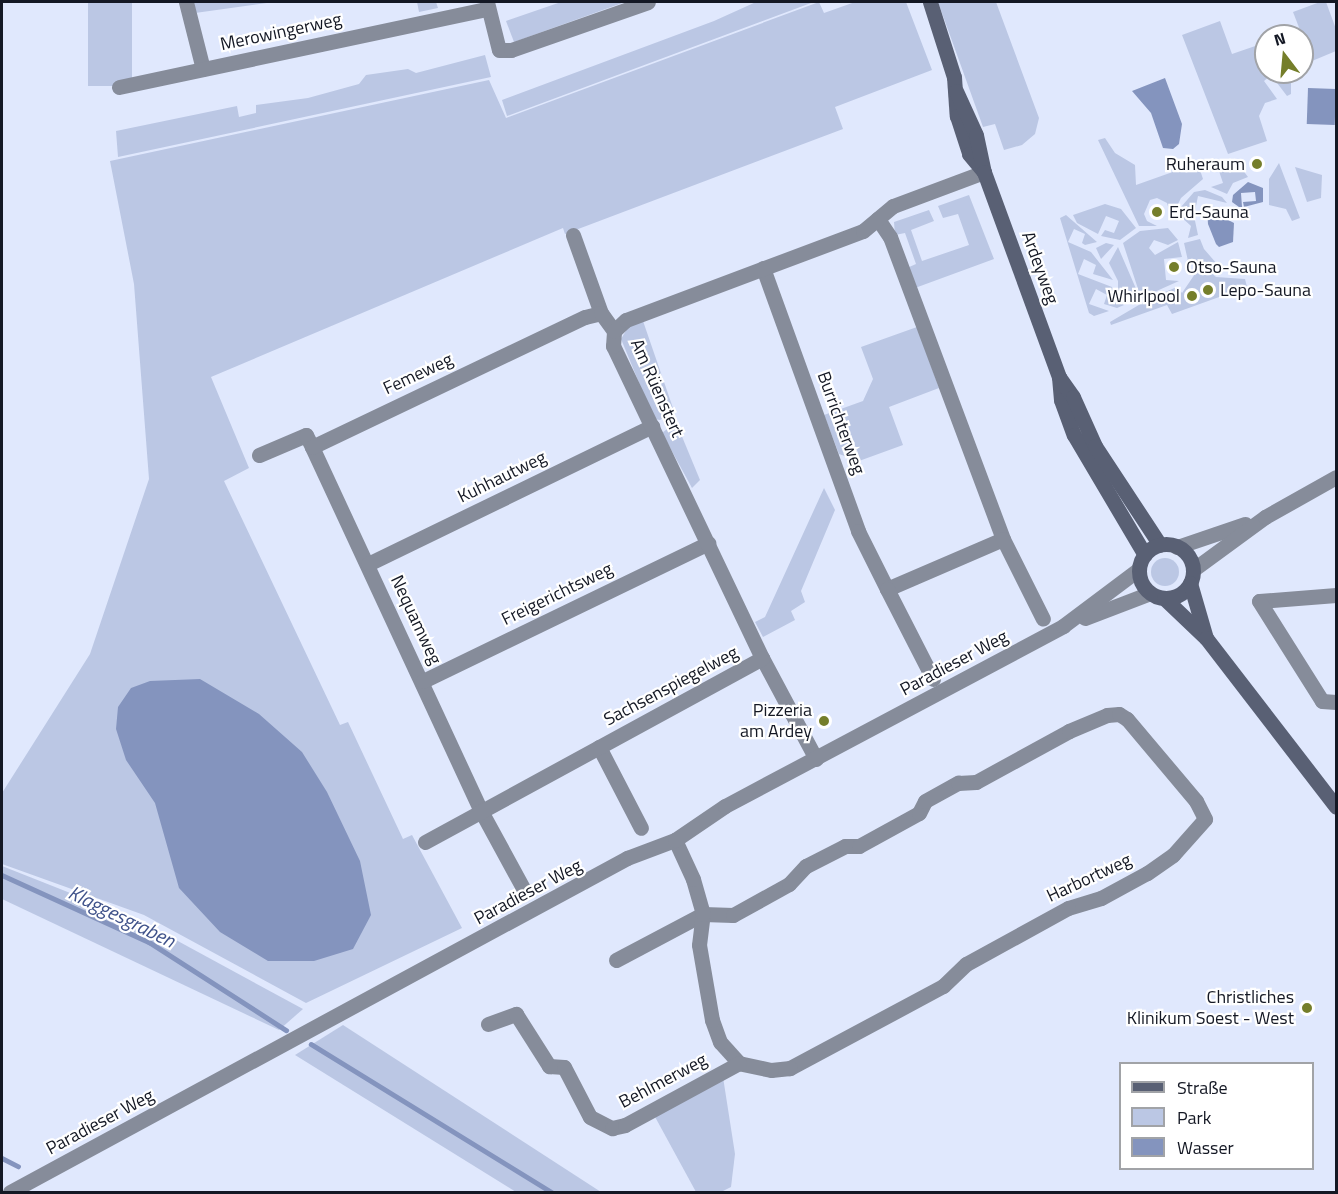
<!DOCTYPE html>
<meta charset="utf-8">
<style>
body{margin:0}
#map{position:relative;width:1338px;height:1194px;overflow:hidden;background:#e0e8fd;font-family:"Titillium Web",sans-serif}
div>[style]{position:absolute}
.green>*{inset:0;background:#bbc7e4;transform-origin:0 0}
.round{border-radius:50%}
.water>*{inset:0;background:#8494be;transform-origin:0 0}
.stream>*{height:4.5px;margin:-2.25px;padding:0 2.25px;transform-origin:2.25px;border-radius:2.25px;background:#8494be}
.minor>*{height:15px;margin:-7.5px;padding:0 7.5px;transform-origin:7.5px;border-radius:7.5px;background:#868c9a}
.tertiary>*{height:15px;margin:-7.5px;padding:0 7.5px;transform-origin:7.5px;border-radius:7.5px;background:#868c9a}
.secondary>*{height:15px;margin:-7.5px;padding:0 7.5px;transform-origin:7.5px;border-radius:7.5px;background:#596074}
.secondary>.ring{margin:-7.5px;padding:0;box-sizing:content-box;background:none;border:15px solid #596074;border-radius:50%}
.dots>*{width:16px;height:16px;translate:-50% -50%;box-sizing:border-box;border:3px solid #fff;border-radius:50%}
span{translate:-50% -50%;white-space:nowrap;text-align:center;line-height:1.15;-webkit-text-stroke:4.5px #fff;paint-order:stroke}
.street-label{font-size:18px;color:#141824}
.poi-label{font-size:18px;color:#141824}
.right{translate:-100% -50%;text-align:right}
.left{translate:0 -50%;text-align:left}
.water-label{font-size:20px;color:#3f528a;font-style:italic}
.frame{position:absolute;inset:0;border:3px solid #141824;pointer-events:none}
.legend{position:absolute;left:1119px;top:1062px;width:195px;height:108px;box-sizing:border-box;background:#fff;border:2px solid #a1a3a7;margin:0;padding:8px 10px;list-style:none;font-size:18px;color:#141824}
.legend li{display:flex;align-items:center;gap:12px;height:30px}
.legend b{width:30px;border:2px solid #a1a3a7}
.north{position:absolute;left:1254px;top:24px;width:60px;height:60px;box-sizing:border-box;background:#fff;border:2px solid #a1a3a7;border-radius:50%;rotate:344deg;font-size:16px;font-weight:700;line-height:24px;text-align:center;color:#141824}
.north::after{content:'';display:block;margin:auto;width:21px;height:27px;background:#757e2a;clip-path:polygon(50% 0,100% 100%,50% 72%,0 100%)}
</style>
<div id="map">
<div class="green">
<i style="left:88px;top:2px;width:44px;height:84px"></i>
<i style="clip-path:polygon(193px 2px,274px 2px,195px 13px)"></i>
<i style="clip-path:polygon(417px 2px,436px 2px,438px 8px,419px 12px)"></i>
<i style="clip-path:polygon(561px 2px,625px 2px,514px 42px,506px 21px)"></i>
<i style="clip-path:polygon(756px 2px,811px 3px,507px 116px,502px 100px,714px 21px)"></i>
<i style="clip-path:polygon(819px 2px,824px 13px,855px 2px,906px 2px,932px 70px,835px 107px,843px 129px,565px 234px,563px 228px,211px 377px,249px 468px,224px 481px,340px 725px,348px 722px,403px 839px,412px 835px,462px 928px,306px 1003px,144px 915px,2px 864px,2px 793px,90px 654px,149px 479px,134px 284px,110px 161px,489px 80px,506px 118px)"></i>
<i style="clip-path:polygon(938px 2px,996px 2px,1039px 118px,1035px 134px,1022px 145px,1004px 150px,995px 124px,983px 127px)"></i>
<i style="clip-path:polygon(1320px 2px,1326px 2px,1336px 29px,1336px 51px,1312px 61px,1293px 12px)"></i>
<i style="clip-path:polygon(1220px 21px,1232px 54px,1264px 43px,1266px 72px,1291px 72px,1291px 94px,1287px 96px,1271px 75px,1264px 81px,1277px 99px,1265px 103px,1259px 116px,1267px 141px,1228px 154px,1182px 35px)"></i>
<i style="clip-path:polygon(485px 55px,491px 77px,118px 157px,116px 131px,237px 106px,239px 117px,256px 113px,256px 105px,308px 98px,359px 84px,366px 75px,408px 69px,416px 73px)"></i>
<i style="clip-path:polygon(1105px 138px,1115px 153px,1135px 165px,1136px 185px,1198px 163px,1210px 165px,1200px 170px,1203px 179px,1181px 198px,1174px 212px,1170px 213px,1167px 203px,1157px 198px,1150px 200px,1144px 214px,1147px 221px,1157px 226px,1139px 226px,1098px 140px)"></i>
<i style="clip-path:polygon(1236px 161px,1248px 177px,1233px 183px,1227px 194px,1211px 187px,1223px 183px,1218px 168px)"></i>
<i style="clip-path:polygon(1279px 163px,1300px 218px,1292px 221px,1286px 209px,1269px 205px,1269px 179px)"></i>
<i style="clip-path:polygon(1295px 167px,1322px 175px,1321px 198px,1307px 202px)"></i>
<i style="clip-path:polygon(1205px 190px,1222px 197px,1227px 203px,1198px 196px,1194px 216px,1198px 235px,1188px 238px,1191px 226px,1179px 215px,1181px 207px,1194px 192px)"></i>
<i style="clip-path:polygon(969px 195px,994px 259px,915px 288px,907px 268px,916px 264px,905px 233px,895px 235px,894px 222px,929px 210px,934px 221px,911px 230px,922px 261px,969px 245px,958px 214px,943px 218px,938px 206px)"></i>
<i style="clip-path:polygon(1105px 204px,1121px 209px,1136px 228px,1120px 240px,1101px 236px,1105px 230px,1114px 233px,1119px 221px,1106px 216px,1098px 234px,1077px 223px,1073px 215px)"></i>
<i style="clip-path:polygon(1066px 215px,1097px 242px,1085px 245px,1082px 243px,1085px 234px,1074px 229px,1068px 242px,1091px 252px,1113px 280px,1093px 274px,1096px 265px,1084px 259px,1078px 274px,1112px 287px,1115px 298px,1124px 305px,1117px 308px,1104px 304px,1107px 295px,1096px 289px,1089px 304px,1109px 311px,1094px 316px,1089px 313px,1060px 218px)"></i>
<i style="clip-path:polygon(1168px 228px,1178px 240px,1168px 245px,1154px 240px,1149px 248px,1155px 255px,1178px 242px,1182px 257px,1164px 259px,1166px 280px,1179px 281px,1141px 298px,1123px 243px,1140px 231px)"></i>
<i style="clip-path:polygon(1200px 239px,1204px 249px,1217px 264px,1196px 267px,1188px 261px,1184px 243px)"></i>
<i style="clip-path:polygon(1106px 243px,1114px 245px,1101px 259px,1096px 248px)"></i>
<i style="clip-path:polygon(1118px 247px,1137px 291px,1137px 300px,1128px 304px,1118px 295px,1118px 281px,1109px 263px)"></i>
<i style="clip-path:polygon(1208px 270px,1216px 277px,1245px 279px,1247px 287px,1172px 314px,1167px 305px,1111px 325px,1110px 322px,1149px 299px,1177px 287px,1182px 293px,1197px 271px)"></i>
<i style="clip-path:polygon(643px 321px,674px 411px,660px 420px,654px 419px,621px 339px,630px 324px)"></i>
<i style="clip-path:polygon(917px 327px,939px 388px,889px 407px,903px 445px,859px 461px,839px 454px,824px 415px,863px 401px,873px 379px,861px 347px)"></i>
<i style="clip-path:polygon(676px 422px,700px 480px,692px 488px,662px 433px)"></i>
<i style="clip-path:polygon(824px 488px,835px 510px,801px 591px,805px 602px,791px 611px,795px 620px,763px 637px,755px 622px,765px 617px)"></i>
<i class="round" style="left:1151px;top:558px;width:28px;height:28px"></i>
<i style="clip-path:polygon(2px 866px,141px 921px,303px 1009px,279px 1030px,2px 899px)"></i>
<i style="clip-path:polygon(343px 1025px,601px 1192px,516px 1192px,295px 1055px)"></i>
<i style="clip-path:polygon(723px 1077px,735px 1154px,731px 1187px,721px 1192px,696px 1192px,654px 1115px)"></i>
</div>
<div class="water">
<i style="clip-path:polygon(1165px 78px,1182px 124px,1179px 144px,1173px 149px,1163px 148px,1151px 113px,1132px 91px)"></i>
<i style="left:1308px;top:88px;width:28px;height:36px;rotate:2deg"></i>
<i style="clip-path:polygon(1248px 182px,1263px 188px,1263px 202px,1244px 207px,1243px 202px,1256px 201px,1255px 192px,1241px 193px,1242px 207px,1239px 207px,1232px 202px,1233px 195px)"></i>
<i style="clip-path:polygon(1207px 209px,1234px 223px,1233px 242px,1219px 247px,1216px 244px,1208px 224px)"></i>
<i style="clip-path:polygon(200px 679px,259px 714px,302px 752px,327px 792px,360px 861px,371px 915px,353px 949px,314px 961px,268px 961px,220px 932px,179px 888px,155px 803px,126px 760px,116px 729px,118px 707px,131px 688px,150px 681px)"></i>
</div>
<div class="stream">
<i style="left:2px;top:875px;width:162px;rotate:24.5deg"></i>
<i style="left:149px;top:942px;width:163px;rotate:32.7deg"></i>
<i style="left:311px;top:1044px;width:283px;rotate:31.6deg"></i>
<i style="left:2px;top:1158px;width:18px;rotate:27deg"></i>
</div>
<div class="minor">
<i style="left:186px;top:2px;width:69px;rotate:75.8deg"></i>
<i style="left:487px;top:2px;width:49px;rotate:76deg"></i>
<i style="left:499px;top:50px;width:12px"></i>
<i style="left:511px;top:50px;width:145px;rotate:-19.3deg"></i>
<i style="left:119px;top:87px;width:376px;rotate:-12deg"></i>
<i style="left:573px;top:235px;width:83px;rotate:70.3deg"></i>
<i style="left:763px;top:268px;width:280px;rotate:70.1deg"></i>
<i style="left:858px;top:531px;width:65px;rotate:63.4deg"></i>
<i style="left:887px;top:589px;width:126px;rotate:-23.3deg"></i>
<i style="left:1003px;top:539px;width:322px;rotate:-110.5deg"></i>
<i style="left:890px;top:237px;width:22px;rotate:-124deg"></i>
<i style="left:312px;top:447px;width:401px;rotate:65.1deg"></i>
<i style="left:481px;top:811px;width:90px;rotate:61.4deg"></i>
<i style="left:259px;top:455px;width:51px;rotate:-23.1deg"></i>
<i style="left:306px;top:435px;width:13px;rotate:63deg"></i>
<i style="left:312px;top:447px;width:302px;rotate:-25.5deg"></i>
<i style="left:585px;top:317px;width:16px;rotate:-14deg"></i>
<i style="left:601px;top:313px;width:22px;rotate:54deg"></i>
<i style="left:1003px;top:539px;width:89px;rotate:63.4deg"></i>
<i style="left:368px;top:564px;width:316px;rotate:-25.9deg"></i>
<i style="left:887px;top:589px;width:101px;rotate:62.9deg"></i>
<i style="left:1336px;top:595px;width:77px;rotate:175.5deg"></i>
<i style="left:1259px;top:601px;width:118px;rotate:57.8deg"></i>
<i style="left:1322px;top:701px;width:14px;rotate:4deg"></i>
<i style="left:423px;top:681px;width:317px;rotate:-25.8deg"></i>
<i style="left:599px;top:747px;width:91px;rotate:62.6deg"></i>
<i style="left:816px;top:759px;width:115px;rotate:-118.1deg"></i>
<i style="left:762px;top:658px;width:346px;rotate:-115.5deg"></i>
<i style="left:613px;top:346px;width:15px;rotate:-86deg"></i>
<i style="left:614px;top:331px;width:16px;rotate:-43deg"></i>
<i style="left:626px;top:320px;width:253px;rotate:-20.6deg"></i>
<i style="left:863px;top:231px;width:39px;rotate:-40deg"></i>
<i style="left:893px;top:206px;width:97px;rotate:-20.5deg"></i>
<i style="left:425px;top:842px;width:384px;rotate:-28.6deg"></i>
<i style="left:616px;top:960px;width:98px;rotate:-27.9deg"></i>
<i style="left:703px;top:914px;width:30px;rotate:2deg"></i>
<i style="left:733px;top:915px;width:64px;rotate:-29deg"></i>
<i style="left:789px;top:884px;width:25px;rotate:-47deg"></i>
<i style="left:806px;top:866px;width:44px;rotate:-27.1deg"></i>
<i style="left:845px;top:846px;width:14px"></i>
<i style="left:859px;top:846px;width:68px;rotate:-28.8deg"></i>
<i style="left:919px;top:813px;width:13px;rotate:-63deg"></i>
<i style="left:925px;top:801px;width:38px;rotate:-29deg"></i>
<i style="left:958px;top:783px;width:18px;rotate:-3deg"></i>
<i style="left:976px;top:782px;width:106px;rotate:-28.7deg"></i>
<i style="left:1069px;top:731px;width:41px;rotate:-22.8deg"></i>
<i style="left:1107px;top:715px;width:12px;rotate:-5deg"></i>
<i style="left:1119px;top:714px;width:9px;rotate:32deg"></i>
<i style="left:1127px;top:719px;width:107px;rotate:49.9deg"></i>
<i style="left:1196px;top:801px;width:20px;rotate:63deg"></i>
<i style="left:1205px;top:819px;width:48px;rotate:131.6deg"></i>
<i style="left:1173px;top:855px;width:32px;rotate:145deg"></i>
<i style="left:1147px;top:873px;width:52px;rotate:151.5deg"></i>
<i style="left:1101px;top:898px;width:34px;rotate:163deg"></i>
<i style="left:1068px;top:908px;width:116px;rotate:151.2deg"></i>
<i style="left:966px;top:964px;width:32px;rotate:136deg"></i>
<i style="left:943px;top:986px;width:174px;rotate:151.8deg"></i>
<i style="left:790px;top:1068px;width:19px;rotate:174deg"></i>
<i style="left:771px;top:1070px;width:33px;rotate:-168deg"></i>
<i style="left:739px;top:1063px;width:28px;rotate:-132deg"></i>
<i style="left:720px;top:1042px;width:23px;rotate:-110deg"></i>
<i style="left:712px;top:1020px;width:76px;rotate:-99.8deg"></i>
<i style="left:699px;top:945px;width:31px;rotate:-83deg"></i>
<i style="left:703px;top:914px;width:36px;rotate:-106deg"></i>
<i style="left:693px;top:879px;width:43px;rotate:-114.8deg"></i>
<i style="left:488px;top:1024px;width:30px;rotate:-20deg"></i>
<i style="left:516px;top:1014px;width:62px;rotate:57.6deg"></i>
<i style="left:549px;top:1066px;width:15px;rotate:4deg"></i>
<i style="left:564px;top:1067px;width:56px;rotate:62.5deg"></i>
<i style="left:590px;top:1117px;width:25px;rotate:27deg"></i>
<i style="left:612px;top:1128px;width:13px;rotate:-13deg"></i>
<i style="left:625px;top:1125px;width:130px;rotate:-28.5deg"></i>
</div>
<div class="tertiary">
<i style="left:1177px;top:547px;width:72px;rotate:-18.7deg"></i>
<i style="left:1194px;top:569px;width:88px;rotate:-36.2deg"></i>
<i style="left:1265px;top:517px;width:81px;rotate:-29.4deg"></i>
<i style="left:1085px;top:618px;width:70px;rotate:-21deg"></i>
<i style="left:10px;top:1192px;width:702px;rotate:-28.43deg"></i>
<i style="left:627px;top:858px;width:51px;rotate:-20.6deg"></i>
<i style="left:675px;top:840px;width:60px;rotate:-34.2deg"></i>
<i style="left:725px;top:806px;width:383px;rotate:-28deg"></i>
<i style="left:1063px;top:626px;width:95px;rotate:-36.9deg"></i>
</div>
<div class="secondary">
<i style="left:930px;top:2px;width:79px;rotate:72.3deg"></i>
<i style="left:954px;top:77px;width:39px;rotate:86deg"></i>
<i style="left:957px;top:116px;width:40px;rotate:72deg"></i>
<i style="left:969px;top:154px;width:23px;rotate:50deg"></i>
<i style="left:956px;top:91px;width:48px;rotate:65.6deg"></i>
<i style="left:976px;top:135px;width:38px;rotate:78deg"></i>
<i style="left:984px;top:172px;width:218px;rotate:69.9deg"></i>
<i style="left:1059px;top:377px;width:23px;rotate:85deg"></i>
<i style="left:1061px;top:400px;width:37px;rotate:70deg"></i>
<i style="left:1074px;top:435px;width:139px;rotate:59.4deg"></i>
<i style="left:1059px;top:377px;width:24px;rotate:55deg"></i>
<i style="left:1073px;top:397px;width:54px;rotate:65.8deg"></i>
<i style="left:1095px;top:446px;width:118px;rotate:56.7deg"></i>
<i class="ring" style="left:1139px;top:544px;width:39px;height:39px"></i>
<i style="left:1190px;top:583px;width:57px;rotate:73.8deg"></i>
<i style="left:1164px;top:598px;width:58px;rotate:43.6deg"></i>
<i style="left:1206px;top:638px;width:213px;rotate:52.4deg"></i>
</div>
<div class="dots">
<i style="left:1257px;top:164px;background:#757e2a"></i>
<i style="left:1157px;top:212px;background:#757e2a"></i>
<i style="left:1174px;top:267px;background:#757e2a"></i>
<i style="left:1208px;top:290px;background:#757e2a"></i>
<i style="left:1192px;top:296px;background:#757e2a"></i>
<i style="left:824px;top:721px;background:#757e2a"></i>
<i style="left:1307px;top:1008px;background:#757e2a"></i>
</div>
<div class="street-label">
<span style="left:281px;top:32px;rotate:-12deg">Merowingerweg</span>
<span style="left:1040px;top:268px;rotate:70deg">Ardeyweg</span>
<span style="left:418px;top:374px;rotate:-25deg">Femeweg</span>
<span style="left:657px;top:388px;rotate:66deg">Am Rüenstert</span>
<span style="left:841px;top:423px;rotate:70deg">Burrichterweg</span>
<span style="left:502px;top:477px;rotate:-26deg">Kuhhautweg</span>
<span style="left:557px;top:594px;rotate:-26deg">Freigerichtsweg</span>
<span style="left:416px;top:620px;rotate:65deg">Nequamweg</span>
<span style="left:954px;top:663px;rotate:-28deg">Paradieser Weg</span>
<span style="left:671px;top:686px;rotate:-28deg">Sachsenspiegelweg</span>
<span style="left:1089px;top:878px;rotate:-25deg">Harbortweg</span>
<span style="left:528px;top:892px;rotate:-28deg">Paradieser Weg</span>
<span style="left:663px;top:1081px;rotate:-28deg">Behlmerweg</span>
<span style="left:100px;top:1122px;rotate:-28deg">Paradieser Weg</span>
</div>
<div class="poi-label">
<span class="right" style="left:1245px;top:164px">Ruheraum</span>
<span class="left" style="left:1169px;top:212px">Erd-Sauna</span>
<span class="left" style="left:1186px;top:267px">Otso-Sauna</span>
<span class="left" style="left:1220px;top:290px">Lepo-Sauna</span>
<span class="right" style="left:1180px;top:296px">Whirlpool</span>
<span class="right" style="left:812px;top:721px">Pizzeria<br>am Ardey</span>
<span class="right" style="left:1294px;top:1008px">Christliches<br>Klinikum Soest - West</span>
</div>
<div class="water-label">
<span style="left:122px;top:916px;rotate:26deg">Klaggesgraben</span>
</div>
<div class="frame"></div>
<ul class="legend">
<li><b style="height:8px;background:#596074"></b>Straße</li>
<li><b style="height:16px;background:#bbc7e4"></b>Park</li>
<li><b style="height:16px;background:#8494be"></b>Wasser</li>
</ul>
<div class="north">N</div>
</div>
